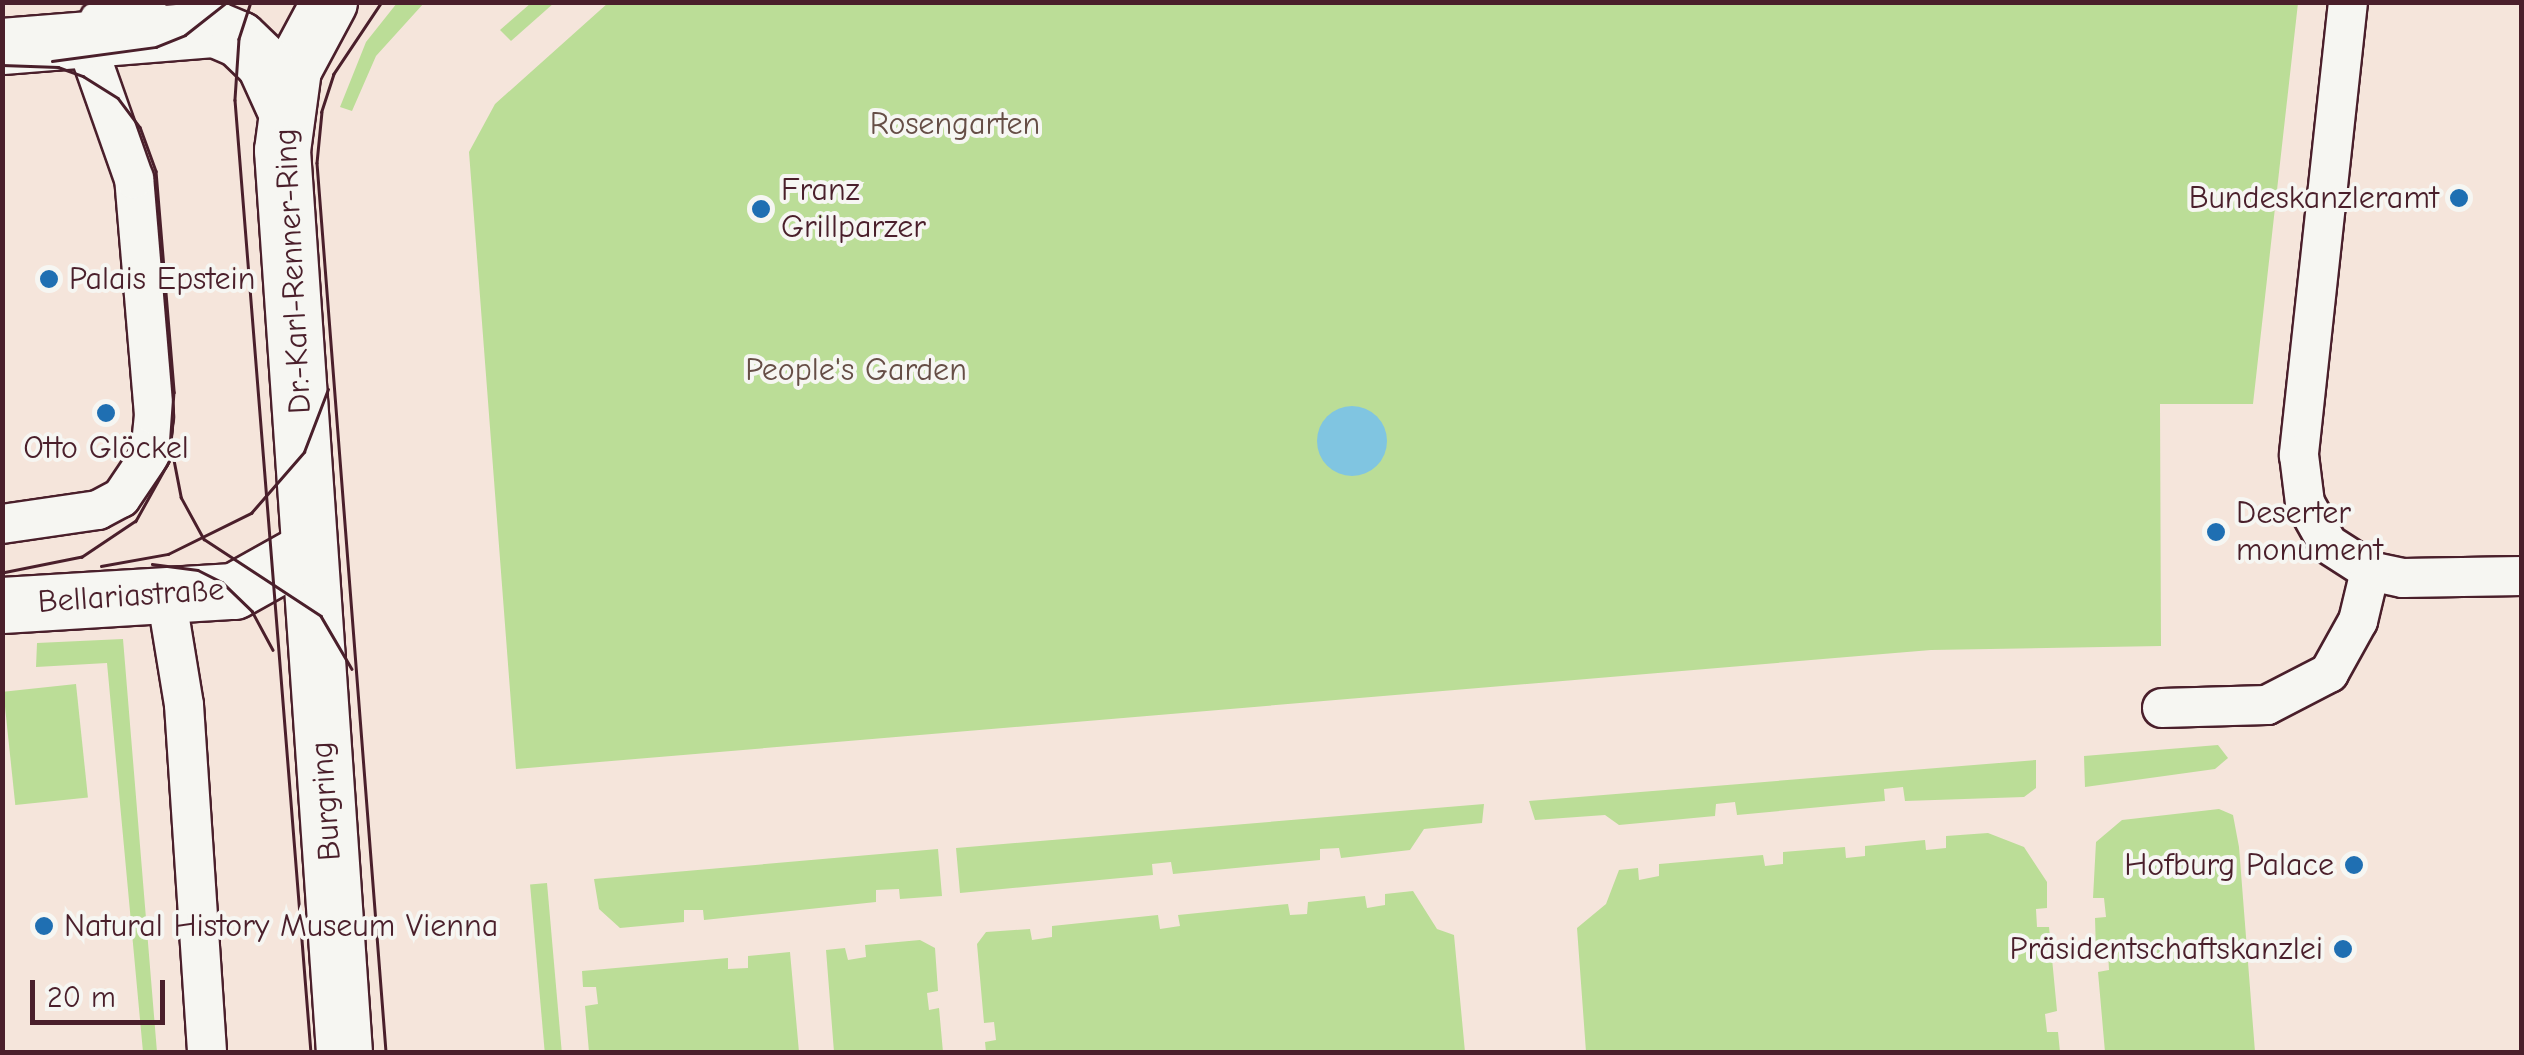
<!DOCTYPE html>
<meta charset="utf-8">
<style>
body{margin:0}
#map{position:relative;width:2524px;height:1055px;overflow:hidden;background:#f5e5db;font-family:"Comic Neue",sans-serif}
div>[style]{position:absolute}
.green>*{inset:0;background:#bbdd97;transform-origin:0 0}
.water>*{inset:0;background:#80c5e1}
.round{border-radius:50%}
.roads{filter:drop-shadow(2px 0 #4a1f2b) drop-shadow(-2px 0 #4a1f2b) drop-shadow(0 2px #4a1f2b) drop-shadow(0 -2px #4a1f2b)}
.pedestrian>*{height:28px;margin:-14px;padding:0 14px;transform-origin:14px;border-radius:14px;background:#f6f6f2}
.minor>*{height:38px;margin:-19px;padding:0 19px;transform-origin:19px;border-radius:19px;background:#f6f6f2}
.secondary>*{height:55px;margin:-27.5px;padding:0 27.5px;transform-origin:27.5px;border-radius:27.5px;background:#f6f6f2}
.tram>*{height:2.5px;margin:-1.25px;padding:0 1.25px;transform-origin:1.25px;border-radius:1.25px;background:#4a1f2b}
.dots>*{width:28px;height:28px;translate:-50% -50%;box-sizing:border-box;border:5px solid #f6f6f2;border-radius:50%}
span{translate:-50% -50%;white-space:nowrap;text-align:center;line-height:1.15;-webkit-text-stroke:8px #f6f6f2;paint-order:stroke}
.park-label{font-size:32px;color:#664e46}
.poi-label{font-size:32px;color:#4a1f2b}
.left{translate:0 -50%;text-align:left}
.right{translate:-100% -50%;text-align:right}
.street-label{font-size:32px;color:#4a1f2b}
.frame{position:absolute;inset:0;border:5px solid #4a1f2b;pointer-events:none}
.scale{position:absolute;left:30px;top:980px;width:135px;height:45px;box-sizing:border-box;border:5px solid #4a1f2b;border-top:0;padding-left:12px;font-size:30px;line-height:35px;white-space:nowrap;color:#4a1f2b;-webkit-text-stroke:8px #f6f6f2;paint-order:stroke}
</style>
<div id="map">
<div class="green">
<i style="clip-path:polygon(397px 3px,424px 3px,376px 56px,352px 111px,340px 107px,366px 42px)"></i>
<i style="clip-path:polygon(531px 3px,554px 3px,511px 41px,500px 30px)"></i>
<i style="clip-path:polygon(608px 3px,2298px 3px,2253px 404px,2160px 404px,2161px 646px,1931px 650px,516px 769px,469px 152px,495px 104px)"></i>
<i style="clip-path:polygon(123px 639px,157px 1052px,143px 1052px,107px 663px,36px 667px,37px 643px)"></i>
<i style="left:76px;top:684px;width:114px;height:73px;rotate:84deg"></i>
<i style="clip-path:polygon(2218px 745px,2228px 758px,2215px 769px,2085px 787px,2084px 756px)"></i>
<i style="clip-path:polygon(2036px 760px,2036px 788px,2024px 797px,1905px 801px,1903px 787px,1884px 789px,1885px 801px,1737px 815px,1735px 802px,1716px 804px,1715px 816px,1619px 825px,1605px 815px,1535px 820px,1529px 801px)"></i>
<i style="clip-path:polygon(1484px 804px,1482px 823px,1424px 829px,1410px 850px,1341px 858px,1339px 848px,1320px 849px,1320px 860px,1173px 874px,1171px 862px,1152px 864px,1153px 875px,960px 893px,956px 848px)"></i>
<i style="clip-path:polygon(2219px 809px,2233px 815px,2239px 847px,2255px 1052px,2105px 1052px,2098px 972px,2109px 970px,2108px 952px,2096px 952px,2095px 918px,2106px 917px,2104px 898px,2093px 898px,2096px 842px,2122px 820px)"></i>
<i style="clip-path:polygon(1988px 833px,2024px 847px,2047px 882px,2047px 908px,2036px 909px,2037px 927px,2049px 927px,2057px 1011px,2045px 1014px,2047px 1032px,2058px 1032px,2060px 1052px,1586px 1052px,1577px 928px,1606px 904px,1619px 870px,1638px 868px,1639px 880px,1659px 876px,1659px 864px,1763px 855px,1765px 866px,1783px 864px,1783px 852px,1845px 847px,1846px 858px,1865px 856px,1865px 846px,1925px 840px,1926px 850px,1946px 848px,1946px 836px)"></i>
<i style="clip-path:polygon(938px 849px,942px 896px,900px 899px,899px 889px,876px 890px,876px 902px,704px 920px,703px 910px,684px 910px,684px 922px,620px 928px,599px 909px,594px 879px)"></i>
<i style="left:547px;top:883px;width:170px;height:17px;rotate:85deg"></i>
<i style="clip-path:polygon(1413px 891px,1437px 929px,1454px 935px,1465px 1052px,986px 1052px,985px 1042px,996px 1040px,994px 1022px,984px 1023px,977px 944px,986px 932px,1030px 929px,1032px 940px,1052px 937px,1052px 926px,1158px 915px,1160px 929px,1180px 926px,1178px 915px,1288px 904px,1290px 915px,1307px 914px,1308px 902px,1365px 896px,1367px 908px,1385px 905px,1385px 894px)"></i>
<i style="clip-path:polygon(920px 940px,935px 948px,938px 991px,927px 993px,929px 1010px,939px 1008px,943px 1052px,834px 1052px,826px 950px,845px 948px,848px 960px,866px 957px,865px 945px)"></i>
<i style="clip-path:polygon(790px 952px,799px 1052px,589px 1052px,585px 1006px,598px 1004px,596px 987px,583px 987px,582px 971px,728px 958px,728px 969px,748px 968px,748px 956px)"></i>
</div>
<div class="water">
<i class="round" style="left:1317px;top:406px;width:70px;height:70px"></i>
</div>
<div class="roads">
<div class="pedestrian">
<i style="left:95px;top:17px;width:59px;rotate:-14.7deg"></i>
</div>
<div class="minor">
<i style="left:2348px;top:2px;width:456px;rotate:96.2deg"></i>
<i style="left:2299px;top:455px;width:48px;rotate:82.9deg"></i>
<i style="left:2305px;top:503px;width:47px;rotate:60.7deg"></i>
<i style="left:2328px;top:544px;width:50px;rotate:32.7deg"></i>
<i style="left:2370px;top:571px;width:34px;rotate:12deg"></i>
<i style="left:2403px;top:578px;width:119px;rotate:-1deg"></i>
<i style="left:2px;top:524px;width:97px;rotate:-8.3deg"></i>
<i style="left:98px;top:510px;width:26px;rotate:-28deg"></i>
<i style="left:121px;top:498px;width:52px;rotate:-56deg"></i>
<i style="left:150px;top:455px;width:40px;rotate:-84.3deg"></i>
<i style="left:154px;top:415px;width:237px;rotate:-94.8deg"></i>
<i style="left:134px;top:179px;width:147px;rotate:-109.4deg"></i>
<i style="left:166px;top:595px;width:111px;rotate:80.7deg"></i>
<i style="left:184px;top:705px;width:348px;rotate:86.2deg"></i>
<i style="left:2162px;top:708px;width:105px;rotate:-1.6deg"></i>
<i style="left:2267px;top:705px;width:70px;rotate:-27.3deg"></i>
<i style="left:2329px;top:673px;width:60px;rotate:-60.9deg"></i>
<i style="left:2358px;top:621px;width:51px;rotate:-76.5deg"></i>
</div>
<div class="secondary">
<i style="left:329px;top:2px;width:76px;rotate:118.2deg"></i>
<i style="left:293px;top:69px;width:82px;rotate:97.7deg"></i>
<i style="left:282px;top:150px;width:904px;rotate:86.07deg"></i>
<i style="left:2px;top:46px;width:214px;rotate:-4.6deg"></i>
<i style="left:215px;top:29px;width:26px;rotate:23deg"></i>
<i style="left:239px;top:39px;width:35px;rotate:44deg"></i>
<i style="left:264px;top:63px;width:48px;rotate:65.6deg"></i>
<i style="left:2px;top:605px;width:232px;rotate:-3.5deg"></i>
<i style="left:234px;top:591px;width:86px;rotate:-29.2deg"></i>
</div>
</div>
<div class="tram">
<i style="left:251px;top:2px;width:39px;rotate:108deg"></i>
<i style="left:239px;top:39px;width:61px;rotate:93.8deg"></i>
<i style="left:235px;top:100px;width:955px;rotate:85.44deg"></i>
<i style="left:382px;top:2px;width:87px;rotate:123.7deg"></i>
<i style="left:334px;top:74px;width:40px;rotate:108deg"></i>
<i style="left:322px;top:112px;width:51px;rotate:95.6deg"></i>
<i style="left:317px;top:163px;width:892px;rotate:85.56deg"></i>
<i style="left:52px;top:61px;width:105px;rotate:-7.7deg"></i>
<i style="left:156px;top:47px;width:31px;rotate:-22deg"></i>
<i style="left:185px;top:35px;width:53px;rotate:-38.2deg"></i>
<i style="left:2px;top:65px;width:56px;rotate:2deg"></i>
<i style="left:58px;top:67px;width:27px;rotate:20deg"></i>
<i style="left:83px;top:76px;width:41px;rotate:32.2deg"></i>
<i style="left:118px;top:98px;width:36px;rotate:53deg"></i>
<i style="left:140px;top:127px;width:47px;rotate:70deg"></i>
<i style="left:156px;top:171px;width:222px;rotate:85.3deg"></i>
<i style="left:174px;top:392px;width:70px;rotate:94.1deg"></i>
<i style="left:169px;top:462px;width:68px;rotate:119.2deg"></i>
<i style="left:136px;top:521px;width:65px;rotate:146.3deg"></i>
<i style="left:82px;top:557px;width:82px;rotate:168.7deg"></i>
<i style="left:174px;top:460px;width:38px;rotate:79deg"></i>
<i style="left:181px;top:497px;width:48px;rotate:61.3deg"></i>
<i style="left:204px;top:539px;width:140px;rotate:33.3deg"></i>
<i style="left:321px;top:616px;width:61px;rotate:59.7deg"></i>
<i style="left:152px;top:564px;width:46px;rotate:7.4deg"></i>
<i style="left:198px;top:570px;width:27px;rotate:27deg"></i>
<i style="left:222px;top:582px;width:42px;rotate:44deg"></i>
<i style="left:252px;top:611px;width:44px;rotate:61.7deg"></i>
<i style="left:101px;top:566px;width:68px;rotate:-10.2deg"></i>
<i style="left:168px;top:554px;width:93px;rotate:-26.3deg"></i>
<i style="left:251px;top:513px;width:81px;rotate:-49deg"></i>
<i style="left:304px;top:452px;width:67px;rotate:-69.1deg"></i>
</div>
<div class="dots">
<i style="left:2459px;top:198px;background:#1f6fb2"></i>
<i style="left:761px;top:209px;background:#1f6fb2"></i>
<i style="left:49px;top:279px;background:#1f6fb2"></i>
<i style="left:106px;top:413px;background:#1f6fb2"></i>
<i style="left:2216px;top:532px;background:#1f6fb2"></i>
<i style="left:2354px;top:865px;background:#1f6fb2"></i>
<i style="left:44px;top:926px;background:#1f6fb2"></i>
<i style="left:2343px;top:949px;background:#1f6fb2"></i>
</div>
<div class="park-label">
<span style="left:955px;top:124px">Rosengarten</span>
<span style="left:856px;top:370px">People's Garden</span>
</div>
<div class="poi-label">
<span class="left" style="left:781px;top:209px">Franz<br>Grillparzer</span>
<span class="right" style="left:2439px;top:198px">Bundeskanzleramt</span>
<span class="left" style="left:69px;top:279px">Palais Epstein</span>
<span style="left:106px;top:448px">Otto Glöckel</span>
<span class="left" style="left:2236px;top:532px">Deserter<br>monument</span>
<span class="right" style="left:2334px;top:865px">Hofburg Palace</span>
<span class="left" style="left:64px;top:926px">Natural History Museum Vienna</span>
<span class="right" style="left:2323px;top:949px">Präsidentschaftskanzlei</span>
</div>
<div class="street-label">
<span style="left:293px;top:271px;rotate:-93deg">Dr.-Karl-Renner-Ring</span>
<span style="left:131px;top:596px;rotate:-4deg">Bellariastraße</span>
<span style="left:326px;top:801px;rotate:-94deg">Burgring</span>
</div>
<div class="frame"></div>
<div class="scale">20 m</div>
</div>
